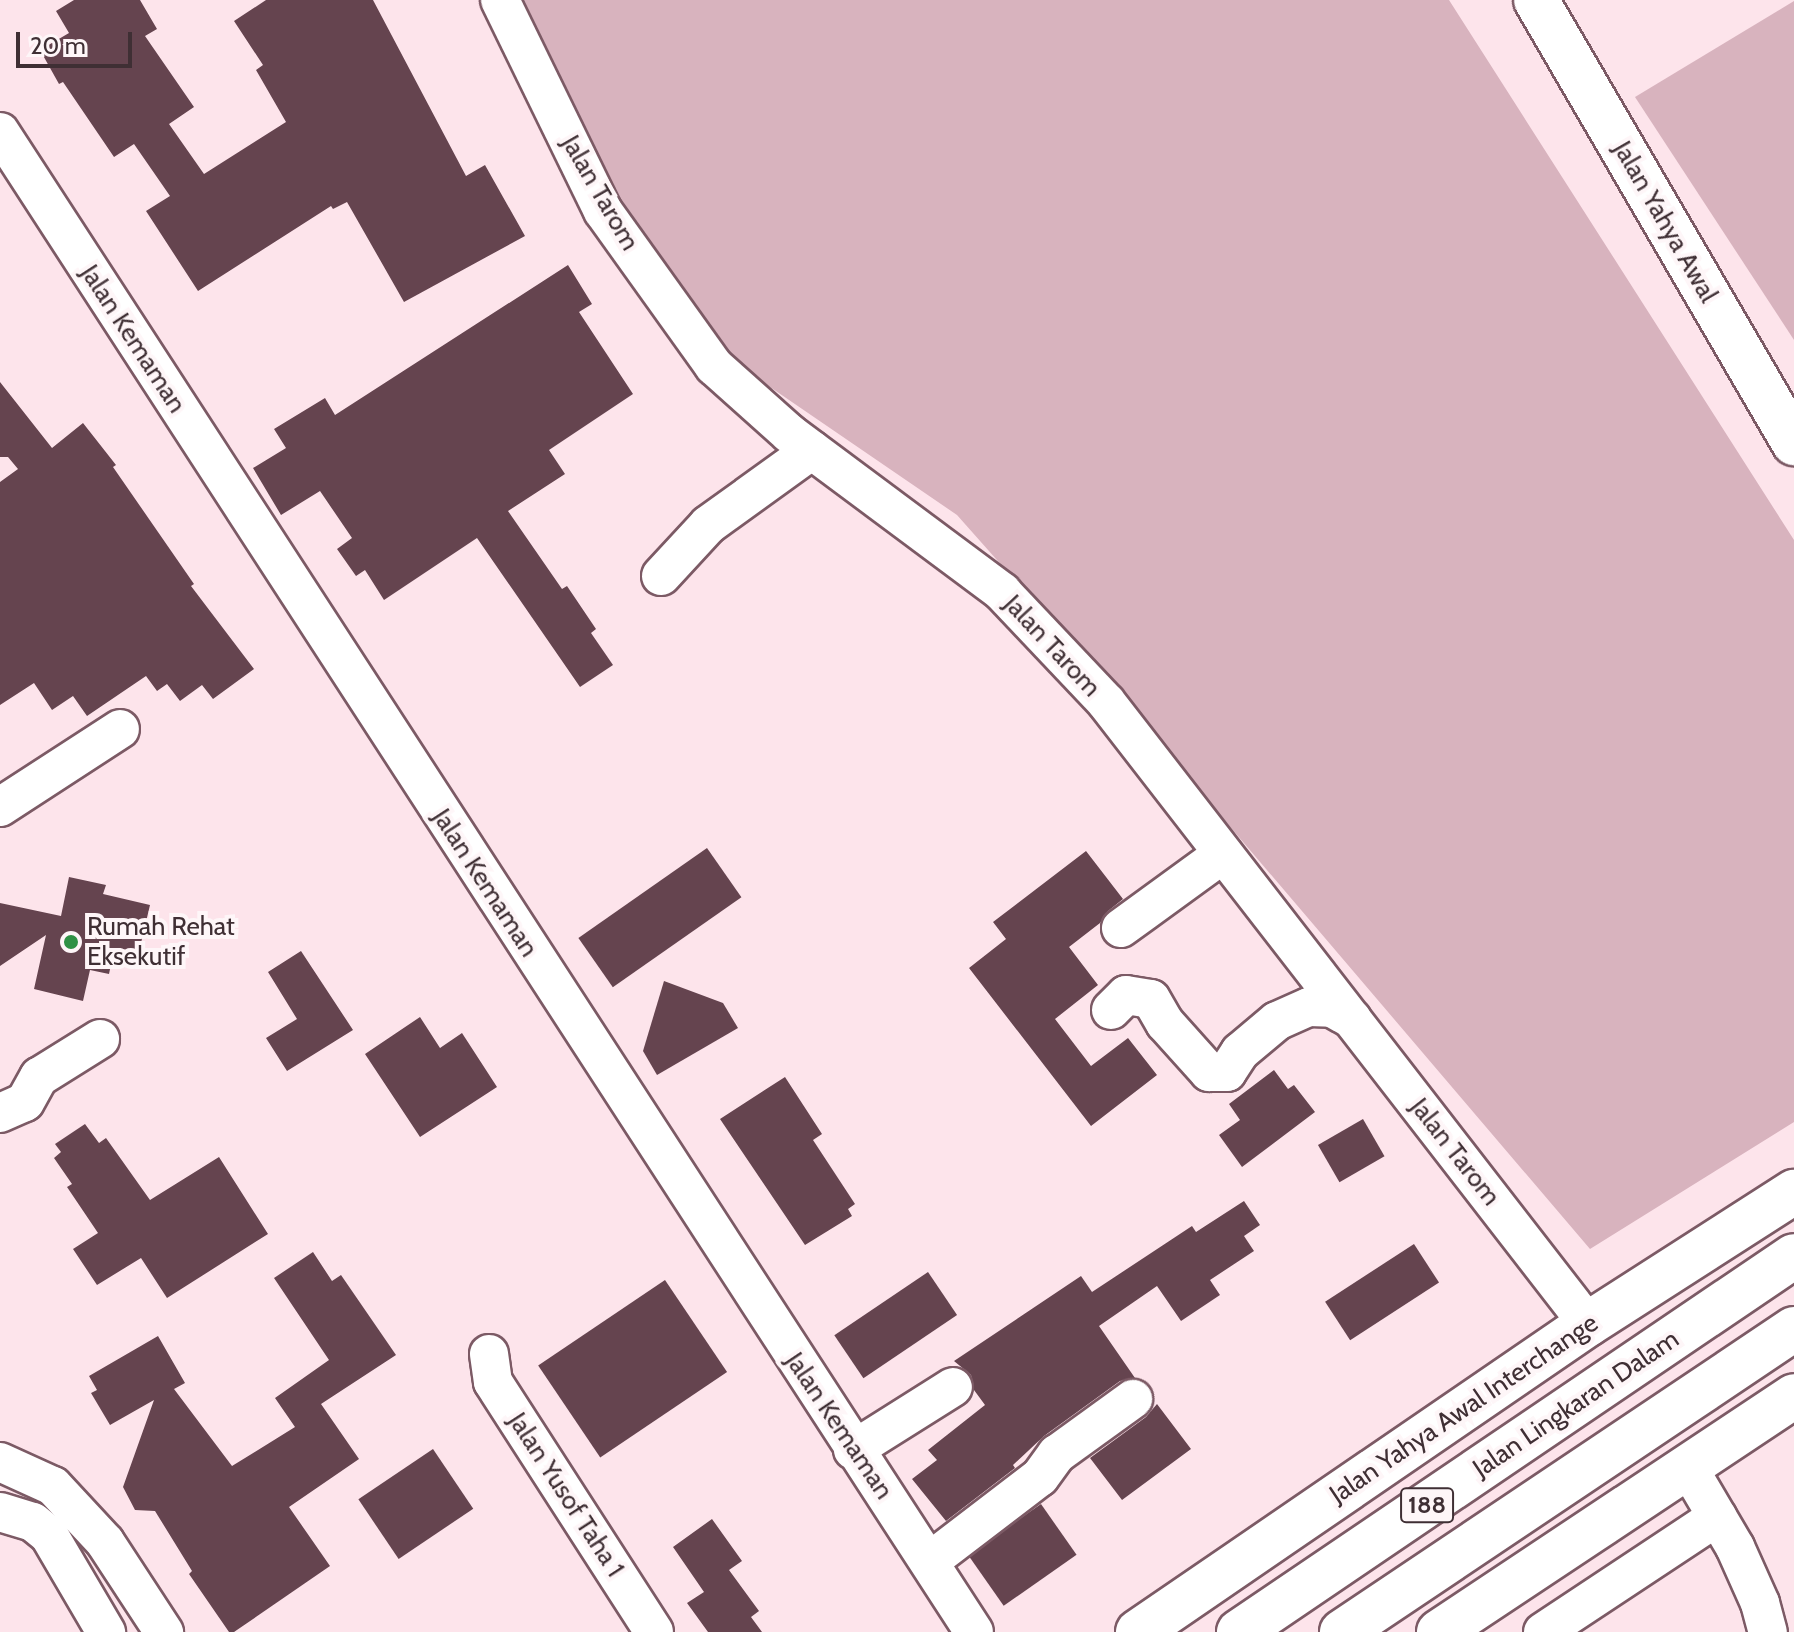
<!DOCTYPE html>
<style>
body{margin:0}
#map{position:relative;width:1794px;height:1632px;overflow:hidden;background:#fde4eb;font-family:Cabin,sans-serif}
div>[style]{position:absolute}
.green>*{inset:0;background:#d8b3be}
.building>*{inset:0;background:#65444f;transform-origin:0 0}
.roads{filter:drop-shadow(2px 0 #7c5a65) drop-shadow(-2px 0 #7c5a65) drop-shadow(0 2px #7c5a65) drop-shadow(0 -2px #7c5a65)}
.minor>*{height:38px;margin:-19px;padding:0 19px;transform-origin:19px;border-radius:19px;background:#fff}
.major>*{height:44px;margin:-22px;padding:0 22px;transform-origin:22px;border-radius:22px;background:#fff}
.highway>*{height:44px;margin:-22px;padding:0 22px;transform-origin:22px;border-radius:22px;background:#fff}
.dots>*{width:22px;height:22px;translate:-50% -50%;box-sizing:border-box;border:4px solid #fef6f8;border-radius:50%}
span{translate:-50% -50%;white-space:nowrap;text-align:center;line-height:1.15;-webkit-text-stroke:8px #fef6f8;paint-order:stroke}
.shield-label span{padding:2px 6px;background:#fef6f8;border:2px solid;border-radius:6px;-webkit-text-stroke-width:0}
.shield-label{font-size:24px;color:#3f2f34;font-weight:700}
.street-label{font-size:26px;color:#3f2f34}
.poi-label{font-size:26px;color:#3f2f34}
.left{translate:0 -50%;text-align:left}
.scale{position:absolute;left:16px;top:32px;width:116px;height:36px;box-sizing:border-box;border:4px solid #3f2f34;border-top:0;padding-left:10px;font-size:24px;line-height:28px;white-space:nowrap;color:#3f2f34;-webkit-text-stroke:6px #fef6f8;paint-order:stroke}
</style>
<div id="map">
<div class="green">
<i style="clip-path:polygon(517px 0,1449px 0,1794px 540px,1794px 1122px,1590px 1249px,1140px 721px,957px 515px,729px 359px,662px 287px)"></i>
<i style="clip-path:polygon(1794px 1px,1794px 340px,1635px 97px)"></i>
</div>
<div class="building">
<i style="clip-path:polygon(74px 0,140px 0,157px 29px,145px 36px,194px 107px,169px 124px,204px 174px,286px 122px,256px 70px,263px 65px,234px 21px,266px 0,373px 0,466px 176px,485px 165px,525px 236px,404px 302px,347px 202px,333px 209px,331px 206px,198px 291px,146px 211px,170px 196px,134px 144px,114px 157px,63px 82px,59px 84px,40px 50px,69px 33px,56px 11px)"></i>
<i style="clip-path:polygon(568px 265px,592px 304px,579px 312px,633px 394px,549px 450px,565px 474px,508px 511px,562px 589px,567px 586px,596px 629px,591px 633px,613px 665px,580px 687px,477px 538px,384px 600px,365px 570px,356px 576px,337px 549px,352px 538px,320px 491px,281px 515px,253px 468px,286px 448px,274px 429px,325px 398px,335px 415px)"></i>
<i style="clip-path:polygon(0 382px,52px 448px,83px 423px,116px 465px,113px 467px,194px 584px,191px 586px,254px 669px,213px 699px,202px 685px,180px 701px,167px 684px,157px 691px,146px 676px,87px 716px,73px 696px,52px 710px,34px 683px,0 705px,0 482px,18px 469px,8px 457px,0 457px)"></i>
<i style="left:707px;top:848px;width:60px;height:157px;rotate:55deg"></i>
<i style="clip-path:polygon(1086px 851px,1123px 899px,1108px 911px,1100px 923px,1069px 947px,1098px 985px,1055px 1019px,1091px 1066px,1128px 1038px,1157px 1075px,1091px 1126px,969px 968px,1006px 939px,993px 922px)"></i>
<i style="clip-path:polygon(69px 877px,106px 885px,103px 894px,150px 905px,137px 960px,113px 955px,109px 974px,90px 970px,83px 1001px,34px 989px,46px 935px,0 966px,0 903px,61px 916px)"></i>
<i style="clip-path:polygon(301px 951px,353px 1030px,287px 1071px,266px 1038px,297px 1019px,268px 972px)"></i>
<i style="clip-path:polygon(664px 981px,723px 1003px,738px 1028px,657px 1075px,643px 1051px)"></i>
<i style="clip-path:polygon(420px 1017px,440px 1048px,462px 1033px,497px 1087px,420px 1137px,365px 1054px)"></i>
<i style="clip-path:polygon(1274px 1070px,1288px 1089px,1294px 1085px,1315px 1112px,1242px 1167px,1219px 1135px,1240px 1120px,1229px 1104px)"></i>
<i style="clip-path:polygon(785px 1077px,822px 1134px,813px 1140px,855px 1204px,848px 1209px,852px 1216px,805px 1245px,720px 1119px)"></i>
<i style="left:1363px;top:1119px;width:43px;height:52px;rotate:60deg"></i>
<i style="clip-path:polygon(85px 1124px,99px 1143px,106px 1138px,150px 1200px,219px 1157px,268px 1234px,167px 1298px,141px 1258px,97px 1285px,73px 1249px,98px 1233px,67px 1187px,72px 1184px,54px 1158px,61px 1152px,55px 1144px)"></i>
<i style="clip-path:polygon(1244px 1201px,1260px 1225px,1244px 1236px,1254px 1251px,1210px 1280px,1220px 1295px,1181px 1321px,1157px 1286px,1099px 1326px,1135px 1378px,1120px 1381px,1044px 1436px,1013px 1465px,1015px 1468px,946px 1521px,912px 1479px,937px 1460px,928px 1450px,985px 1405px,974px 1390px,971px 1375px,954px 1361px,1081px 1276px,1092px 1292px,1192px 1226px,1196px 1232px)"></i>
<i style="left:1414px;top:1244px;width:46px;height:106px;rotate:57deg"></i>
<i style="clip-path:polygon(313px 1252px,332px 1281px,341px 1275px,396px 1355px,321px 1404px,359px 1459px,289px 1507px,330px 1566px,234px 1632px,229px 1632px,189px 1574px,192px 1571px,155px 1511px,135px 1510px,123px 1487px,154px 1400px,110px 1425px,91px 1393px,97px 1390px,89px 1376px,158px 1336px,185px 1383px,174px 1389px,232px 1466px,295px 1427px,275px 1398px,329px 1360px,274px 1278px)"></i>
<i style="left:928px;top:1272px;width:52px;height:113px;rotate:56deg"></i>
<i style="left:665px;top:1280px;width:111px;height:153px;rotate:56deg"></i>
<i style="clip-path:polygon(1157px 1404px,1191px 1449px,1122px 1500px,1090px 1458px,1146px 1417px)"></i>
<i style="left:433px;top:1449px;width:72px;height:90px;rotate:56deg"></i>
<i style="left:1041px;top:1504px;width:62px;height:89px;rotate:55deg"></i>
<i style="clip-path:polygon(712px 1519px,742px 1561px,729px 1570px,759px 1611px,751px 1617px,762px 1632px,708px 1632px,687px 1603px,704px 1592px,673px 1547px)"></i>
</div>
<div class="roads">
<div class="minor">
<i style="left:500px;top:0;width:235px;rotate:64deg"></i>
<i style="left:603px;top:211px;width:191px;rotate:54.4deg"></i>
<i style="left:714px;top:366px;width:101px;rotate:41.8deg"></i>
<i style="left:789px;top:433px;width:266px;rotate:36.7deg"></i>
<i style="left:1002px;top:592px;width:151px;rotate:46.6deg"></i>
<i style="left:1106px;top:702px;width:787px;rotate:52.23deg"></i>
<i style="left:0;top:132px;width:1788px;rotate:57deg"></i>
<i style="left:661px;top:576px;width:69px;rotate:-47.3deg"></i>
<i style="left:708px;top:525px;width:128px;rotate:-35.8deg"></i>
<i style="left:0;top:807px;width:143px;rotate:-33deg"></i>
<i style="left:1121px;top:928px;width:126px;rotate:-36deg"></i>
<i style="left:1111px;top:1010px;width:21px;rotate:-45deg"></i>
<i style="left:1126px;top:995px;width:25px;rotate:9deg"></i>
<i style="left:1151px;top:999px;width:28px;rotate:60deg"></i>
<i style="left:1165px;top:1023px;width:66px;rotate:48.1deg"></i>
<i style="left:1209px;top:1072px;width:18px"></i>
<i style="left:1227px;top:1072px;width:24px;rotate:-57deg"></i>
<i style="left:1240px;top:1052px;width:48px;rotate:-40deg"></i>
<i style="left:1277px;top:1021px;width:35px;rotate:-24deg"></i>
<i style="left:1309px;top:1007px;width:23px;rotate:2deg"></i>
<i style="left:1332px;top:1008px;width:23px;rotate:29deg"></i>
<i style="left:0;top:1113px;width:27px;rotate:-24deg"></i>
<i style="left:25px;top:1102px;width:29px;rotate:-61deg"></i>
<i style="left:39px;top:1077px;width:72px;rotate:-31.9deg"></i>
<i style="left:489px;top:1354px;width:28px;rotate:82deg"></i>
<i style="left:493px;top:1382px;width:297px;rotate:57.2deg"></i>
<i style="left:853px;top:1450px;width:118px;rotate:-32.2deg"></i>
<i style="left:0;top:1462px;width:58px;rotate:24.4deg"></i>
<i style="left:53px;top:1486px;width:76px;rotate:47.1deg"></i>
<i style="left:105px;top:1542px;width:108px;rotate:56.8deg"></i>
<i style="left:1689px;top:1469px;width:91px;rotate:59.5deg"></i>
<i style="left:1735px;top:1547px;width:61px;rotate:65.9deg"></i>
<i style="left:1760px;top:1603px;width:30px;rotate:75deg"></i>
<i style="left:0;top:1512px;width:34px;rotate:17deg"></i>
<i style="left:33px;top:1522px;width:21px;rotate:39deg"></i>
<i style="left:49px;top:1535px;width:113px;rotate:59.6deg"></i>
<i style="left:930px;top:1561px;width:138px;rotate:-37.4deg"></i>
<i style="left:1040px;top:1477px;width:29px;rotate:-54deg"></i>
<i style="left:1057px;top:1454px;width:94px;rotate:-35.9deg"></i>
<i style="left:1543px;top:1632px;width:209px;rotate:-33.5deg"></i>
</div>
<div class="major">
<i style="left:1536px;top:0;width:513px;rotate:59.78deg"></i>
<i style="left:1138px;top:1632px;width:545px;rotate:-34.39deg"></i>
<i style="left:1588px;top:1324px;width:245px;rotate:-32.7deg"></i>
<i style="left:1439px;top:1632px;width:426px;rotate:-33.6deg"></i>
</div>
<div class="highway">
<i style="left:1239px;top:1632px;width:670px;rotate:-34.12deg"></i>
<i style="left:1342px;top:1632px;width:544px;rotate:-33.84deg"></i>
</div>
</div>
<div class="dots">
<i style="left:71px;top:942px;background:#2f9145"></i>
</div>
<div class="shield-label">
<span style="left:1427px;top:1505px">188</span>
</div>
<div class="street-label">
<span style="left:600px;top:193px;rotate:60deg">Jalan Tarom</span>
<span style="left:1665px;top:222px;rotate:60deg">Jalan Yahya Awal</span>
<span style="left:133px;top:339px;rotate:57deg">Jalan Kemaman</span>
<span style="left:1052px;top:646px;rotate:47deg">Jalan Tarom</span>
<span style="left:485px;top:883px;rotate:57deg">Jalan Kemaman</span>
<span style="left:1455px;top:1152px;rotate:52deg">Jalan Tarom</span>
<span style="left:1576px;top:1404px;rotate:-34deg">Jalan Lingkaran Dalam</span>
<span style="left:1464px;top:1409px;rotate:-34deg">Jalan Yahya Awal Interchange</span>
<span style="left:839px;top:1426px;rotate:56deg">Jalan Kemaman</span>
<span style="left:566px;top:1495px;rotate:57deg">Jalan Yusof Taha 1</span>
</div>
<div class="poi-label">
<span class="left" style="left:87px;top:942px">Rumah Rehat<br>Eksekutif</span>
</div>
<div class="scale">20 m</div>
</div>
